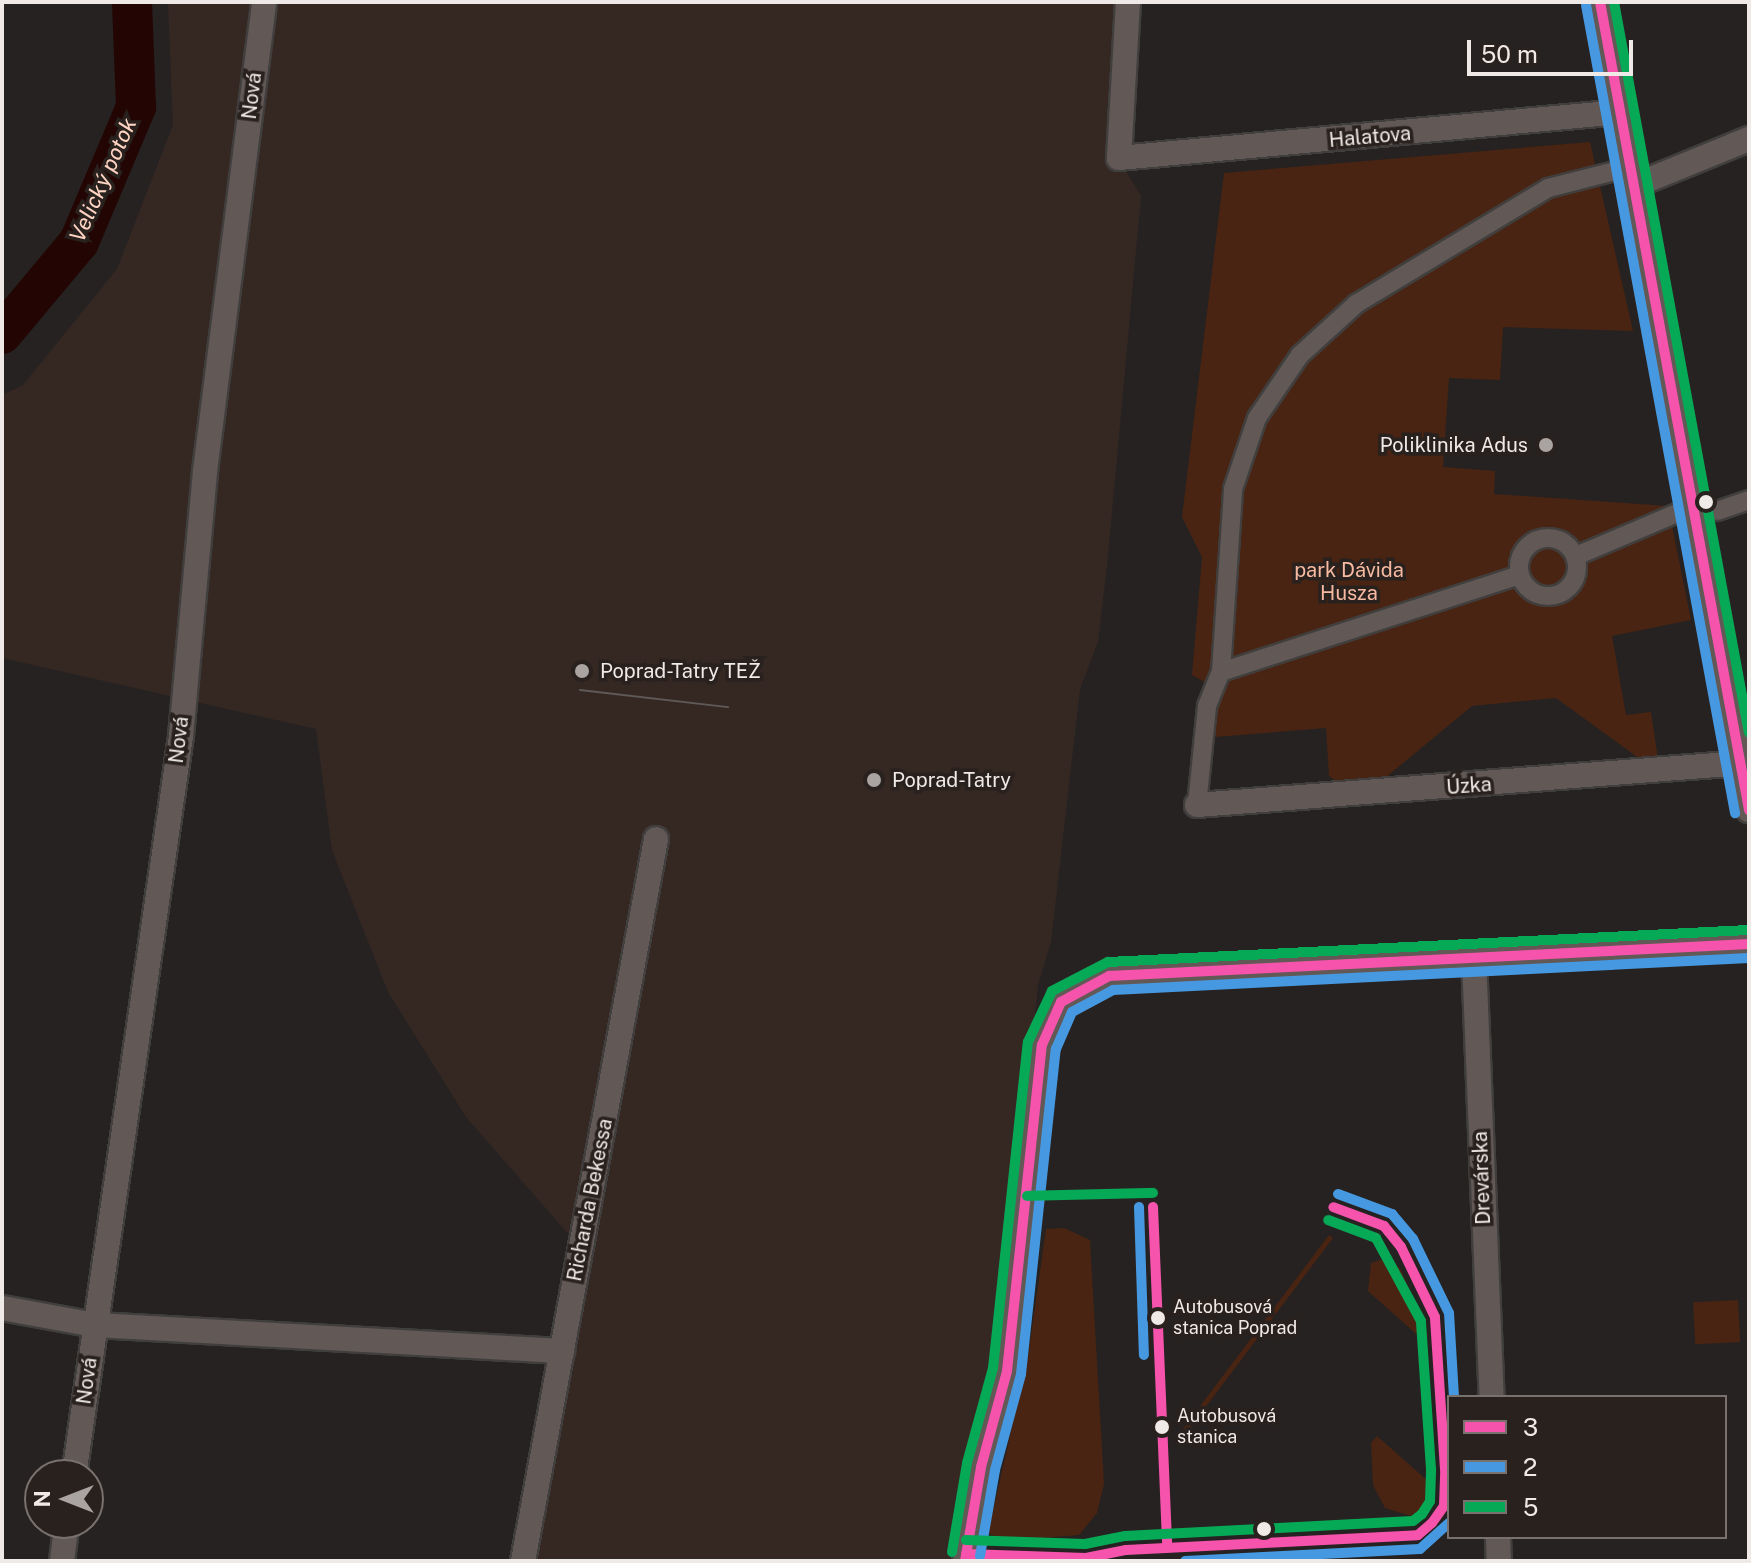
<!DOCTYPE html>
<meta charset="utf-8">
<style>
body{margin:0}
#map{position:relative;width:1751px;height:1563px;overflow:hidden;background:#262221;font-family:"Public Sans",sans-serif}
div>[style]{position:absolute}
.built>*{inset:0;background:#352823}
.green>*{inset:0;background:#492412;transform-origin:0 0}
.river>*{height:40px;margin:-20px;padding:0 20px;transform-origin:20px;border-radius:20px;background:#230603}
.roads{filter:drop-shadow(2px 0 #413f3e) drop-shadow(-2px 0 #413f3e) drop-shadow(0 2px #413f3e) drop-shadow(0 -2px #413f3e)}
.pedestrian>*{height:18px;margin:-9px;padding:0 9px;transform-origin:9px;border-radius:9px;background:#625956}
.pedestrian>.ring{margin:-9px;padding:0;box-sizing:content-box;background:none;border:18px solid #625956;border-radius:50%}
.minor>*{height:24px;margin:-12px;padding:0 12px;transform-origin:12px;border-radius:12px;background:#625956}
.tram>*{height:2px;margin:-1px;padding:0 1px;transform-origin:1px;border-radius:1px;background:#5f5957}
.bus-1>*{height:10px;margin:-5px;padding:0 5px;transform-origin:5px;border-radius:5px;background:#f653ac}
.bus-2>*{height:10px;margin:-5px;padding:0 5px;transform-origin:5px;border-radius:5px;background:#4699e1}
.bus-3>*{height:10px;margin:-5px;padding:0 5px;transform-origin:5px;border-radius:5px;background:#06aa56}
.dots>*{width:22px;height:22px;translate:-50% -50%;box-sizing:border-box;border:4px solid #29211e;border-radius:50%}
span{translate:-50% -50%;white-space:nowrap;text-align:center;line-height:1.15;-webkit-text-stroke:7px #29211e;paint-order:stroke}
.bus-label{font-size:18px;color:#efeae7}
.left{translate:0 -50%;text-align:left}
.street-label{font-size:20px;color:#efeae7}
.poi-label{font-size:20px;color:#efeae7}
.right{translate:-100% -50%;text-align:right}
.park-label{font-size:20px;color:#f7baa1}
.water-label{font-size:22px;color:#ffd4c3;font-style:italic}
.frame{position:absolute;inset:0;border:4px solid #efeae7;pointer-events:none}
.legend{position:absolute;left:1447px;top:1395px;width:280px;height:144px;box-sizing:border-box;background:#29211e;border:2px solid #78716e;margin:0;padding:10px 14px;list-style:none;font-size:24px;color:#efeae7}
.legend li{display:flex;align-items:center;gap:16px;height:40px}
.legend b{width:40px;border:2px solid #78716e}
.north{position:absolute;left:24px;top:1459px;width:80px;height:80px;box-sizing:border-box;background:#29211e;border:2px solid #78716e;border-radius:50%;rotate:270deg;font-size:22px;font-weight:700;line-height:32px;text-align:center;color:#efeae7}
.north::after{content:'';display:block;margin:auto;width:28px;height:36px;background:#a9a4a2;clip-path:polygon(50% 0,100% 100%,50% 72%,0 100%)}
.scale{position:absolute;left:1467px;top:40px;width:166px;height:36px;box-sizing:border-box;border:4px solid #efeae7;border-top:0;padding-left:10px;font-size:24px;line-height:28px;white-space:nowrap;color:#efeae7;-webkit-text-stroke:6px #29211e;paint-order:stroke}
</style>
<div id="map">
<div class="built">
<i style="clip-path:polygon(168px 2px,1125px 2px,1113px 150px,1141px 196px,1107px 566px,1098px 642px,1080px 689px,1051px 942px,1038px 985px,1001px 1339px,951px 1561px,514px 1561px,570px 1236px,466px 1117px,388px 992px,332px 850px,316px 729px,2px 658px,2px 395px,23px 385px,117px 269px,173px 125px)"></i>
</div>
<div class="green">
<i style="clip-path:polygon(1590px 142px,1633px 331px,1503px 327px,1500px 380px,1449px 378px,1443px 467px,1495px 471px,1494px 494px,1668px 506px,1691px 620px,1612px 636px,1626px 715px,1651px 712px,1658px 760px,1644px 762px,1556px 698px,1472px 706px,1379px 783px,1341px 785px,1329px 776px,1326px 728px,1215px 737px,1219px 690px,1192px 675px,1202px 557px,1182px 517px,1224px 173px)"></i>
<i style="clip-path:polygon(1064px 1228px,1090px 1240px,1104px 1484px,1097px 1513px,1079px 1535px,1004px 1541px,988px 1533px,1028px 1357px,1046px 1229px)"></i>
<i style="left:1329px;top:1235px;width:5px;height:252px;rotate:37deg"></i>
<i style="clip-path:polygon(1389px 1257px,1401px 1270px,1428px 1336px,1422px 1339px,1368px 1291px,1371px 1263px)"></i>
<i style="left:1738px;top:1300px;width:42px;height:45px;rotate:87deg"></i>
<i style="clip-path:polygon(1377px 1436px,1429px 1482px,1429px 1503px,1411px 1516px,1385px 1508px,1373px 1485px,1371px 1443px)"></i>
</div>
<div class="river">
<i style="left:2px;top:334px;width:120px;rotate:-50.1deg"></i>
<i style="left:79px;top:242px;width:147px;rotate:-67.1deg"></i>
<i style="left:136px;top:107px;width:105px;rotate:-92.2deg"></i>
</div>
<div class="roads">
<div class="pedestrian">
<i style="left:1717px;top:511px;width:34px;rotate:-19deg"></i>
<i class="ring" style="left:1519px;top:538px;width:40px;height:40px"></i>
<i style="left:1576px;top:556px;width:115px;rotate:-23deg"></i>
<i style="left:1221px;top:672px;width:314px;rotate:-18deg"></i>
<i style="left:1197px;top:805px;width:100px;rotate:-84.2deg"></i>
<i style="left:1207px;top:706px;width:37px;rotate:-68deg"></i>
<i style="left:1221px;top:672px;width:183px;rotate:-86.2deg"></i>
<i style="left:1233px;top:489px;width:75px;rotate:-71.3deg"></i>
<i style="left:1257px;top:418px;width:76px;rotate:-55.7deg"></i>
<i style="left:1300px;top:355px;width:76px;rotate:-42.3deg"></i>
<i style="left:1356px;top:304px;width:224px;rotate:-31.1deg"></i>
<i style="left:1548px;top:188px;width:69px;rotate:-14.2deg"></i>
</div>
<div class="minor">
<i style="left:1128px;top:2px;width:156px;rotate:93.3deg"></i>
<i style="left:1119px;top:158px;width:504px;rotate:-5.24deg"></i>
<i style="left:1600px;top:2px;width:822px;rotate:79.55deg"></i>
<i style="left:1636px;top:185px;width:122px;rotate:-22.2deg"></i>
<i style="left:1197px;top:805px;width:546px;rotate:-4.41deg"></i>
<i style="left:1474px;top:958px;width:439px;rotate:87.7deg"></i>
<i style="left:2px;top:1308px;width:95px;rotate:10.4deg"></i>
<i style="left:95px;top:1325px;width:468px;rotate:3.2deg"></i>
<i style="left:74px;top:1475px;width:747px;rotate:-81.76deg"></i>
<i style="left:181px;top:736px;width:266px;rotate:-84.8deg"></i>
<i style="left:205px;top:471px;width:473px;rotate:-82.8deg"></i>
<i style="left:1498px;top:1537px;width:24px;rotate:88deg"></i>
<i style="left:62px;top:1561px;width:38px;rotate:-83deg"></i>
<i style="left:523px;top:1561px;width:734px;rotate:-79.56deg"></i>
<i style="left:965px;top:1561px;width:95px;rotate:-80.3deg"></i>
<i style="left:981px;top:1467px;width:99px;rotate:-74.8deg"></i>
<i style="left:1007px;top:1371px;width:328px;rotate:-83.9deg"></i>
<i style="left:1042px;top:1045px;width:47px;rotate:-66.2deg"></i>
<i style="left:1061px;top:1002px;width:55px;rotate:-28.4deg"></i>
<i style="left:1109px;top:976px;width:641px;rotate:-2.86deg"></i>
</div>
</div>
<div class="tram">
<i style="left:580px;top:690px;width:149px;rotate:6.6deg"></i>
</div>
<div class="bus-1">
<i style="left:1600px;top:2px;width:822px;rotate:79.55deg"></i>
<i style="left:1153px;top:1207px;width:341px;rotate:87.6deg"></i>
<i style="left:966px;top:1554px;width:120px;rotate:1.9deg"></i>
<i style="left:1086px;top:1558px;width:41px;rotate:-11.3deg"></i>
<i style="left:1126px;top:1550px;width:292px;rotate:-2.9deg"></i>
<i style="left:1418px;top:1535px;width:18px;rotate:-41deg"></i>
<i style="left:1432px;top:1523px;width:21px;rotate:-55deg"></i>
<i style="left:1444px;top:1506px;width:37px;rotate:-88deg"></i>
<i style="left:1445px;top:1469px;width:152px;rotate:-93.8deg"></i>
<i style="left:1435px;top:1317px;width:78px;rotate:-115.9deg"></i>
<i style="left:1401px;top:1247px;width:27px;rotate:-129deg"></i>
<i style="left:1384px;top:1226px;width:54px;rotate:-159.6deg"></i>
<i style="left:965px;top:1561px;width:95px;rotate:-80.3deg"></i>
<i style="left:981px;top:1467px;width:99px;rotate:-74.8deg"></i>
<i style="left:1007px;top:1371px;width:328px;rotate:-83.9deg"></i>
<i style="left:1042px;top:1045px;width:47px;rotate:-66.2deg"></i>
<i style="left:1061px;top:1002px;width:55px;rotate:-28.4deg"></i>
<i style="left:1109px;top:976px;width:641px;rotate:-2.86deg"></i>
</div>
<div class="bus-2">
<i style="left:1586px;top:5px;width:822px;rotate:79.55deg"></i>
<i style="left:1338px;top:1194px;width:58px;rotate:20.3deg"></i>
<i style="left:1392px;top:1214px;width:33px;rotate:50deg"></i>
<i style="left:1413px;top:1239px;width:82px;rotate:64.1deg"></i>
<i style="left:1449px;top:1313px;width:84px;rotate:86.6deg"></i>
<i style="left:1139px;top:1207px;width:148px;rotate:88.1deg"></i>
<i style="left:980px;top:1556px;width:87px;rotate:-80.1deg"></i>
<i style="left:995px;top:1470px;width:99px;rotate:-74.8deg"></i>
<i style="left:1021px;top:1374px;width:327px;rotate:-83.9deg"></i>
<i style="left:1056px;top:1049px;width:40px;rotate:-66.6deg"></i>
<i style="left:1072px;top:1012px;width:47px;rotate:-28.2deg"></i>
<i style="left:1113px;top:990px;width:637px;rotate:-2.88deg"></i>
<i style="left:1185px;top:1561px;width:235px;rotate:-2.9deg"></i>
<i style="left:1420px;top:1549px;width:39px;rotate:-42deg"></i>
</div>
<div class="bus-3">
<i style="left:1614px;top:2px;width:743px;rotate:79.54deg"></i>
<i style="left:1027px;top:1196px;width:126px;rotate:-1.4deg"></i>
<i style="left:966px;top:1540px;width:119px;rotate:1.9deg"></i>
<i style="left:1085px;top:1544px;width:41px;rotate:-11.3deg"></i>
<i style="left:1125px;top:1536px;width:288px;rotate:-3deg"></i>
<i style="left:1413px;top:1521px;width:11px;rotate:-38deg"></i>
<i style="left:1422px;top:1514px;width:15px;rotate:-58deg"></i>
<i style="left:1430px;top:1501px;width:32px;rotate:-88deg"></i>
<i style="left:1431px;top:1469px;width:148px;rotate:-93.9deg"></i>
<i style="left:1421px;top:1321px;width:94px;rotate:-118.5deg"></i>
<i style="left:1376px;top:1238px;width:51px;rotate:-159.4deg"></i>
<i style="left:952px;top:1552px;width:90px;rotate:-80.4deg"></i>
<i style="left:967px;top:1463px;width:98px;rotate:-74.7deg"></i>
<i style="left:993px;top:1368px;width:328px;rotate:-83.9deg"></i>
<i style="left:1028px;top:1042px;width:56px;rotate:-64.8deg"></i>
<i style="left:1052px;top:991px;width:63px;rotate:-27.4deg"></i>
<i style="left:1108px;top:962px;width:641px;rotate:-2.86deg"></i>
</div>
<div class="dots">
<i style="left:1546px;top:445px;background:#a9a4a2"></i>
<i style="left:1706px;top:502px;background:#efeae7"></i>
<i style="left:582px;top:671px;background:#a9a4a2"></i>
<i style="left:874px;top:780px;background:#a9a4a2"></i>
<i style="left:1158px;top:1318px;background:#efeae7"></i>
<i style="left:1162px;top:1427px;background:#efeae7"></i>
<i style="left:1264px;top:1529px;background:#efeae7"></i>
</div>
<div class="bus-label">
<span class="left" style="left:1173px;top:1318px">Autobusová<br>stanica Poprad</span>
<span class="left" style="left:1177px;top:1427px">Autobusová<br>stanica</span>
</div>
<div class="street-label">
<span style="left:252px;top:96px;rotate:-83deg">Nová</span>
<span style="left:1370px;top:137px;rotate:-5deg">Halatova</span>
<span style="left:179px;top:740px;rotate:-83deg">Nová</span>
<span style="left:1469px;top:786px;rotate:-4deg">Úzka</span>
<span style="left:1482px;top:1178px;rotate:-92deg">Drevárska</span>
<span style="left:590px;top:1200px;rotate:-79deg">Richarda Bekessa</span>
<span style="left:87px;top:1381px;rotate:-82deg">Nová</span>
</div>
<div class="poi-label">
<span class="right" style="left:1528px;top:445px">Poliklinika Adus</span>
<span class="left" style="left:600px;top:671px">Poprad-Tatry TEŽ</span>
<span class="left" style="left:892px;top:780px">Poprad-Tatry</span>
</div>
<div class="park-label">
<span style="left:1349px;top:582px">park Dávida<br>Husza</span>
</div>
<div class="water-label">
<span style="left:103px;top:180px;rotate:-66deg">Velický potok</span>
</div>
<div class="frame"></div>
<ul class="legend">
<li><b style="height:10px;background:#f653ac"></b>3</li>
<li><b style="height:10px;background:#4699e1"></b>2</li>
<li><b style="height:10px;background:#06aa56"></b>5</li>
</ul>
<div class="north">N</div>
<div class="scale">50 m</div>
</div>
